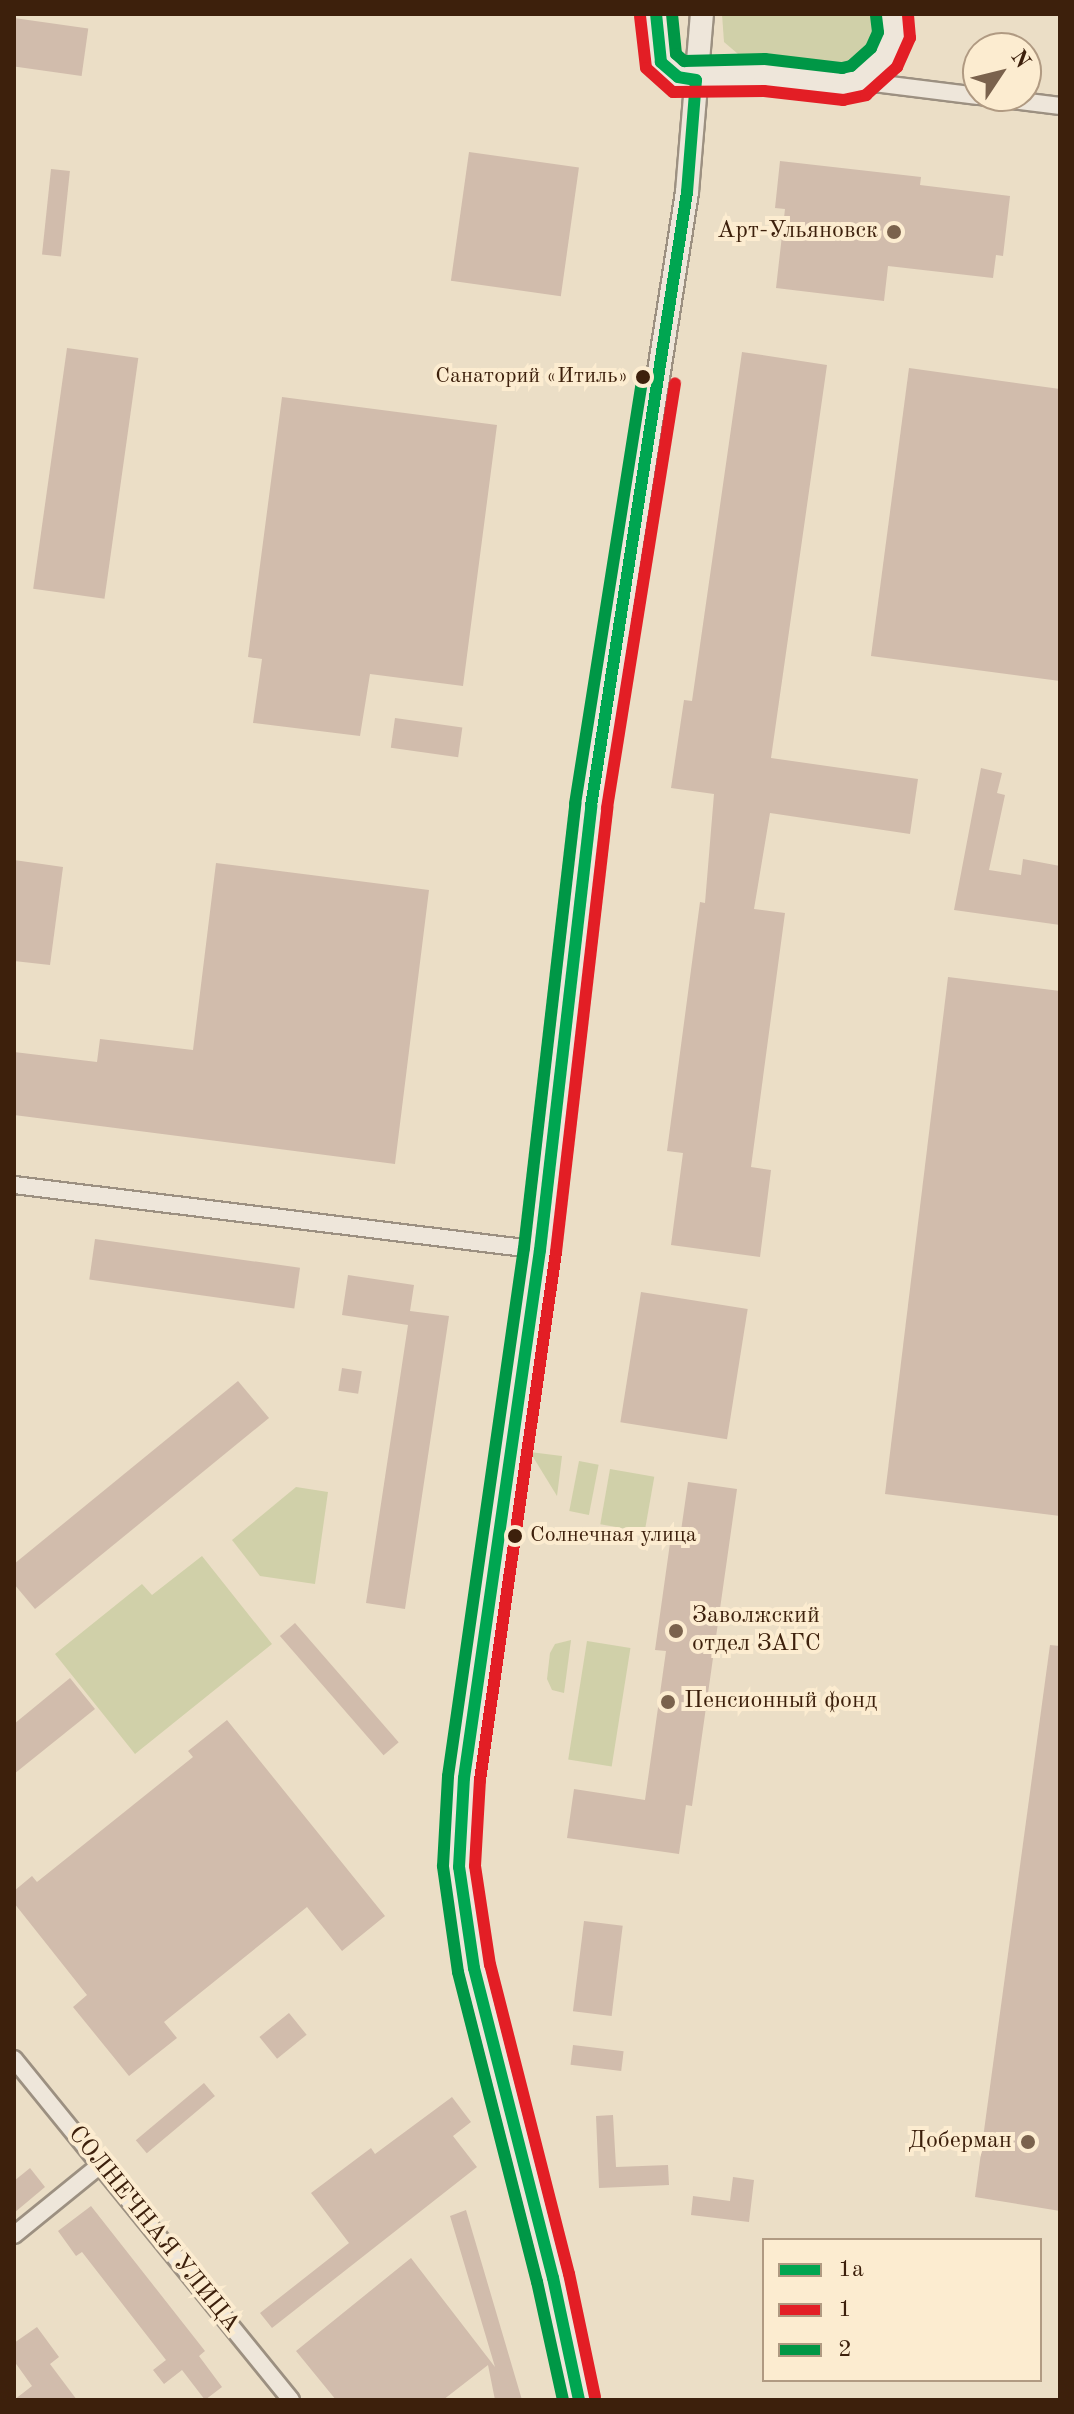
<!DOCTYPE html>
<meta charset="utf-8">
<style>
body{margin:0}
#map{position:relative;width:1074px;height:2414px;overflow:hidden;background:#ebdec6;font-family:"Old Standard TT",serif}
div>[style]{position:absolute}
.green>*{inset:0;background:#d0d0a9;transform-origin:0 0}
.building>*{inset:0;background:#d1bcac;transform-origin:0 0}
.roads{filter:drop-shadow(2px 0 #9c9081) drop-shadow(-2px 0 #9c9081) drop-shadow(0 2px #9c9081) drop-shadow(0 -2px #9c9081)}
.street>*{height:16px;margin:-8px;padding:0 8px;transform-origin:8px;border-radius:8px;background:#eee6da}
.secondary>*{height:22px;margin:-11px;padding:0 11px;transform-origin:11px;border-radius:11px;background:#eee6da}
.bus-1>*{height:12px;margin:-6px;padding:0 6px;transform-origin:6px;border-radius:6px;background:#00a651}
.bus-2>*{height:12px;margin:-6px;padding:0 6px;transform-origin:6px;border-radius:6px;background:#e31e25}
.bus-3>*{height:12px;margin:-6px;padding:0 6px;transform-origin:6px;border-radius:6px;background:#009746}
.dots>*{width:22px;height:22px;translate:-50% -50%;box-sizing:border-box;border:4px solid #fcecd0;border-radius:50%}
span{translate:-50% -50%;white-space:nowrap;text-align:center;line-height:1.15;-webkit-text-stroke:8px #fcecd0;paint-order:stroke}
.bus-label{font-size:22px;color:#3d200c}
.right{translate:-100% -50%;text-align:right}
.left{translate:0 -50%;text-align:left}
.poi-label{font-size:24px;color:#3d200c}
.street-label{font-size:24px;color:#3d200c}
.frame{position:absolute;inset:0;border:16px solid #3d200c;pointer-events:none}
.legend{position:absolute;left:762px;top:2238px;width:280px;height:144px;box-sizing:border-box;background:#fcecd0;border:2px solid #b09a82;margin:0;padding:10px 14px;list-style:none;font-size:24px;color:#3d200c}
.legend li{display:flex;align-items:center;gap:16px;height:40px}
.legend b{width:40px;border:2px solid #b09a82}
.north{position:absolute;left:962px;top:32px;width:80px;height:80px;box-sizing:border-box;background:#fcecd0;border:2px solid #b09a82;border-radius:50%;rotate:55deg;font-size:22px;font-weight:700;line-height:32px;text-align:center;color:#3d200c}
.north::after{content:'';display:block;margin:auto;width:28px;height:36px;background:#7a624d;clip-path:polygon(50% 0,100% 100%,50% 72%,0 100%)}
</style>
<div id="map">
<div class="green">
<i style="clip-path:polygon(722px 14px,871px 14px,877px 25px,878px 40px,865px 61px,842px 71px,745px 60px,724px 42px)"></i>
<i style="clip-path:polygon(530px 1452px,562px 1456px,557px 1496px)"></i>
<i style="left:579px;top:1461px;width:20px;height:51px;rotate:11deg"></i>
<i style="left:610px;top:1469px;width:45px;height:56px;rotate:10deg"></i>
<i style="clip-path:polygon(296px 1487px,328px 1492px,315px 1584px,260px 1576px,232px 1540px)"></i>
<i style="clip-path:polygon(202px 1556px,272px 1644px,135px 1754px,55px 1654px,142px 1584px,152px 1595px)"></i>
<i style="clip-path:polygon(571px 1640px,564px 1693px,552px 1690px,547px 1679px,550px 1653px,555px 1644px)"></i>
<i style="left:587px;top:1641px;width:44px;height:120px;rotate:9deg"></i>
</div>
<div class="building">
<i style="left:14px;top:18px;width:75px;height:48px;rotate:8deg"></i>
<i style="left:469px;top:152px;width:111px;height:130px;rotate:8deg"></i>
<i style="clip-path:polygon(780px 161px,921px 177px,920px 185px,1010px 196px,1003px 256px,996px 255px,993px 278px,888px 266px,884px 301px,776px 288px,785px 209px,775px 208px)"></i>
<i style="left:51px;top:169px;width:19px;height:86px;rotate:6deg"></i>
<i style="left:67px;top:348px;width:72px;height:243px;rotate:8deg"></i>
<i style="clip-path:polygon(742px 352px,827px 365px,771px 758px,918px 779px,910px 834px,770px 813px,754px 909px,785px 913px,751px 1167px,771px 1170px,760px 1257px,671px 1245px,683px 1153px,667px 1151px,700px 902px,705px 903px,714px 794px,671px 788px,684px 700px,692px 701px)"></i>
<i style="clip-path:polygon(909px 368px,1060px 389px,1060px 681px,871px 656px)"></i>
<i style="clip-path:polygon(282px 397px,497px 425px,463px 686px,370px 674px,360px 736px,253px 723px,262px 659px,248px 657px)"></i>
<i style="left:395px;top:718px;width:68px;height:30px;rotate:8deg"></i>
<i style="clip-path:polygon(981px 768px,1002px 773px,997px 793px,1005px 795px,989px 870px,1021px 875px,1023px 859px,1060px 866px,1060px 925px,954px 910px)"></i>
<i style="clip-path:polygon(14px 860px,63px 867px,50px 965px,14px 961px)"></i>
<i style="clip-path:polygon(216px 863px,429px 890px,395px 1164px,14px 1115px,14px 1052px,97px 1062px,100px 1039px,193px 1050px)"></i>
<i style="clip-path:polygon(948px 977px,1060px 991px,1060px 1516px,885px 1494px)"></i>
<i style="left:95px;top:1239px;width:207px;height:41px;rotate:8deg"></i>
<i style="clip-path:polygon(348px 1275px,414px 1285px,410px 1311px,449px 1316px,405px 1609px,366px 1603px,408px 1325px,342px 1315px)"></i>
<i style="left:641px;top:1292px;width:108px;height:132px;rotate:9deg"></i>
<i style="left:342px;top:1368px;width:20px;height:23px;rotate:9deg"></i>
<i style="clip-path:polygon(238px 1381px,269px 1418px,35px 1609px,14px 1584px,14px 1564px)"></i>
<i style="clip-path:polygon(688px 1482px,737px 1489px,692px 1806px,686px 1805px,679px 1854px,567px 1838px,574px 1789px,645px 1800px,666px 1651px,655px 1650px,671px 1536px,680px 1538px)"></i>
<i style="left:295px;top:1623px;width:158px;height:20px;rotate:49deg"></i>
<i style="clip-path:polygon(1050px 1645px,1060px 1646px,1060px 2211px,975px 2197px)"></i>
<i style="clip-path:polygon(70px 1678px,95px 1709px,14px 1774px,14px 1724px)"></i>
<i style="clip-path:polygon(227px 1720px,385px 1916px,342px 1951px,307px 1907px,164px 2022px,177px 2038px,129px 2076px,73px 2007px,87px 1995px,14px 1903px,14px 1891px,32px 1876px,37px 1882px,193px 1757px,188px 1751px)"></i>
<i style="left:584px;top:1921px;width:39px;height:91px;rotate:7deg"></i>
<i style="left:289px;top:2013px;width:28px;height:38px;rotate:51deg"></i>
<i style="left:573px;top:2045px;width:51px;height:20px;rotate:7deg"></i>
<i style="left:204px;top:2083px;width:17px;height:89px;rotate:50deg"></i>
<i style="clip-path:polygon(452px 2097px,471px 2122px,453px 2136px,477px 2167px,272px 2328px,260px 2313px,349px 2243px,311px 2193px,371px 2148px,375px 2154px)"></i>
<i style="clip-path:polygon(613px 2115px,616px 2167px,668px 2165px,669px 2185px,599px 2188px,596px 2116px)"></i>
<i style="clip-path:polygon(30px 2168px,45px 2187px,14px 2213px,14px 2181px)"></i>
<i style="clip-path:polygon(733px 2177px,754px 2180px,749px 2222px,691px 2215px,693px 2196px,730px 2201px)"></i>
<i style="clip-path:polygon(91px 2206px,205px 2351px,199px 2356px,222px 2387px,205px 2400px,182px 2370px,164px 2384px,153px 2370px,166px 2360px,82px 2252px,76px 2256px,58px 2231px)"></i>
<i style="clip-path:polygon(466px 2210px,522px 2400px,495px 2400px,488px 2365px,443px 2400px,336px 2400px,296px 2351px,411px 2258px,495px 2367px,450px 2216px)"></i>
<i style="clip-path:polygon(37px 2327px,59px 2357px,50px 2364px,77px 2400px,14px 2400px,32px 2386px,14px 2361px,14px 2343px)"></i>
</div>
<div class="roads">
<div class="street">
<i style="left:858px;top:81px;width:121px;rotate:7.1deg"></i>
<i style="left:980px;top:96px;width:81px;rotate:7.1deg"></i>
<i style="left:14px;top:1185px;width:530px;rotate:7.04deg"></i>
<i style="left:14px;top:2059px;width:439px;rotate:50.9deg"></i>
<i style="left:14px;top:2235px;width:111px;rotate:-39.1deg"></i>
</div>
<div class="secondary">
<i style="left:656px;top:14px;width:48px;rotate:84.1deg"></i>
<i style="left:661px;top:62px;width:23px;rotate:41deg"></i>
<i style="left:678px;top:77px;width:87px;rotate:-1.3deg"></i>
<i style="left:765px;top:75px;width:79px;rotate:6.6deg"></i>
<i style="left:843px;top:84px;width:15px;rotate:-11deg"></i>
<i style="left:858px;top:81px;width:35px;rotate:-41deg"></i>
<i style="left:884px;top:58px;width:25px;rotate:-67deg"></i>
<i style="left:894px;top:35px;width:21px;rotate:-95deg"></i>
<i style="left:579px;top:2400px;width:125px;rotate:-102deg"></i>
<i style="left:553px;top:2278px;width:320px;rotate:-104.3deg"></i>
<i style="left:474px;top:1968px;width:102px;rotate:-98.4deg"></i>
<i style="left:459px;top:1867px;width:28px;rotate:-88deg"></i>
<i style="left:460px;top:1839px;width:61px;rotate:-86.2deg"></i>
<i style="left:464px;top:1778px;width:533px;rotate:-81.81deg"></i>
<i style="left:540px;top:1250px;width:447px;rotate:-83.4deg"></i>
<i style="left:591px;top:806px;width:621px;rotate:-81.11deg"></i>
<i style="left:687px;top:192px;width:179px;rotate:-85.2deg"></i>
</div>
</div>
<div class="bus-1">
<i style="left:579px;top:2400px;width:125px;rotate:-102deg"></i>
<i style="left:553px;top:2278px;width:320px;rotate:-104.3deg"></i>
<i style="left:474px;top:1968px;width:102px;rotate:-98.4deg"></i>
<i style="left:459px;top:1867px;width:89px;rotate:-86.8deg"></i>
<i style="left:464px;top:1778px;width:533px;rotate:-81.81deg"></i>
<i style="left:540px;top:1250px;width:447px;rotate:-83.4deg"></i>
<i style="left:591px;top:806px;width:621px;rotate:-81.11deg"></i>
<i style="left:687px;top:192px;width:112px;rotate:-85.4deg"></i>
<i style="left:696px;top:80px;width:18px;rotate:-171deg"></i>
<i style="left:678px;top:77px;width:23px;rotate:-139deg"></i>
<i style="left:661px;top:62px;width:48px;rotate:-95.9deg"></i>
</div>
<div class="bus-2">
<i style="left:640px;top:16px;width:52px;rotate:83.4deg"></i>
<i style="left:646px;top:68px;width:36px;rotate:42deg"></i>
<i style="left:673px;top:92px;width:91px;rotate:-0.6deg"></i>
<i style="left:764px;top:91px;width:80px;rotate:6.5deg"></i>
<i style="left:843px;top:100px;width:24px;rotate:-12deg"></i>
<i style="left:866px;top:95px;width:42px;rotate:-42.1deg"></i>
<i style="left:897px;top:67px;width:32px;rotate:-66deg"></i>
<i style="left:910px;top:38px;width:24px;rotate:-95deg"></i>
<i style="left:595px;top:2397px;width:126px;rotate:-101.9deg"></i>
<i style="left:569px;top:2274px;width:319px;rotate:-104.3deg"></i>
<i style="left:490px;top:1965px;width:100px;rotate:-98.6deg"></i>
<i style="left:475px;top:1866px;width:86px;rotate:-86.7deg"></i>
<i style="left:480px;top:1780px;width:533px;rotate:-81.81deg"></i>
<i style="left:556px;top:1252px;width:447px;rotate:-83.4deg"></i>
<i style="left:607px;top:808px;width:430px;rotate:-80.9deg"></i>
</div>
<div class="bus-3">
<i style="left:672px;top:14px;width:40px;rotate:84.3deg"></i>
<i style="left:676px;top:54px;width:11px;rotate:41deg"></i>
<i style="left:684px;top:61px;width:81px;rotate:-1.4deg"></i>
<i style="left:765px;top:59px;width:78px;rotate:6.7deg"></i>
<i style="left:842px;top:68px;width:9px;rotate:-13deg"></i>
<i style="left:851px;top:66px;width:27px;rotate:-42deg"></i>
<i style="left:871px;top:48px;width:17px;rotate:-66deg"></i>
<i style="left:878px;top:32px;width:16px;rotate:-97deg"></i>
<i style="left:563px;top:2400px;width:121px;rotate:-102.4deg"></i>
<i style="left:537px;top:2282px;width:320px;rotate:-104.3deg"></i>
<i style="left:458px;top:1972px;width:107px;rotate:-98.1deg"></i>
<i style="left:443px;top:1866px;width:90px;rotate:-86.8deg"></i>
<i style="left:448px;top:1776px;width:533px;rotate:-81.81deg"></i>
<i style="left:524px;top:1248px;width:447px;rotate:-83.4deg"></i>
<i style="left:575px;top:804px;width:432px;rotate:-81deg"></i>
</div>
<div class="dots">
<i style="left:894px;top:232px;background:#7a624d"></i>
<i style="left:643px;top:377px;background:#3d200c"></i>
<i style="left:515px;top:1536px;background:#3d200c"></i>
<i style="left:676px;top:1631px;background:#7a624d"></i>
<i style="left:668px;top:1702px;background:#7a624d"></i>
<i style="left:1028px;top:2142px;background:#7a624d"></i>
</div>
<div class="bus-label">
<span class="right" style="left:628px;top:377px">Санаторий «Итиль»</span>
<span class="left" style="left:530px;top:1536px">Солнечная улица</span>
</div>
<div class="poi-label">
<span class="right" style="left:878px;top:232px">Арт-Ульяновск</span>
<span class="left" style="left:692px;top:1631px">Заволжский<br>отдел ЗАГС</span>
<span class="left" style="left:684px;top:1702px">Пенсионный фонд</span>
<span class="right" style="left:1012px;top:2142px">Доберман</span>
</div>
<div class="street-label">
<span style="left:153px;top:2230px;rotate:51deg">СОЛНЕЧНАЯ УЛИЦА</span>
</div>
<div class="frame"></div>
<ul class="legend">
<li><b style="height:10px;background:#00a651"></b>1а</li>
<li><b style="height:10px;background:#e31e25"></b>1</li>
<li><b style="height:10px;background:#009746"></b>2</li>
</ul>
<div class="north">N</div>
</div>
